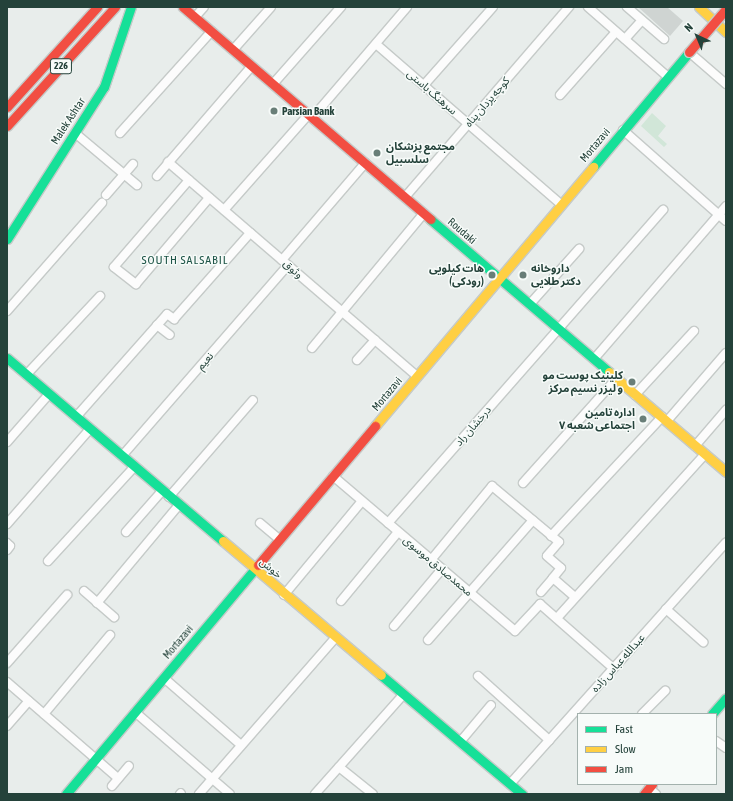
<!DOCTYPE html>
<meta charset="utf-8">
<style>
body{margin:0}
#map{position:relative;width:733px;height:801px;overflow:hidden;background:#e8edeb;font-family:"Asap Condensed","Noto Sans Arabic",sans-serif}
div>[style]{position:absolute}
.green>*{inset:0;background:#d1e6d8}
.building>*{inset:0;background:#cfd4d2}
.roads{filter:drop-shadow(1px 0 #c5cac8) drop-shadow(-1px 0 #c5cac8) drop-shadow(0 1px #c5cac8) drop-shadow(0 -1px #c5cac8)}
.street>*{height:8px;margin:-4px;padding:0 4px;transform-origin:4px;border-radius:4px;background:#fcfcfc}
.fast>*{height:9px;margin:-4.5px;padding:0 4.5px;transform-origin:4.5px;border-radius:4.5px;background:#16e098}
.slow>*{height:9px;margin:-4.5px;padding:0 4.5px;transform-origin:4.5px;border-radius:4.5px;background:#ffcf43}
.jam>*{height:9px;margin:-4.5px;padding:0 4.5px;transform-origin:4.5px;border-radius:4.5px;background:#f24e42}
.bridges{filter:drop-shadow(1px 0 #c3cbc8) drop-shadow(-1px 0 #c3cbc8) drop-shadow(0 1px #c3cbc8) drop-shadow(0 -1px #c3cbc8)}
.jam-bridge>*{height:9px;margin:-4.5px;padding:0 4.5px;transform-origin:4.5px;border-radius:4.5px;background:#f24e42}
.dots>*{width:11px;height:11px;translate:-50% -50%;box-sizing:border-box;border:2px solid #f7fbf9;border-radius:50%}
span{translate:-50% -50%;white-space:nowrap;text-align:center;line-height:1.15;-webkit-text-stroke:3px #f7fbf9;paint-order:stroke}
.shield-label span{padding:1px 3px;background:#f7fbf9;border:1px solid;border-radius:3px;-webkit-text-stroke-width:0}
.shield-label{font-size:10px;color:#24423a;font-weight:700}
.street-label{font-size:11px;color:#24423a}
.poi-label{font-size:11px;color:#24423a;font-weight:700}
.left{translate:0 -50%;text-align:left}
.right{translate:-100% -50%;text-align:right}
.neighbourhood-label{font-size:12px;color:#1f5548;letter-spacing:1px}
.frame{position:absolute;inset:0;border:8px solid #24423a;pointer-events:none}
.legend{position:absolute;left:577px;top:713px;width:140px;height:72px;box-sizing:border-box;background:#f7fbf9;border:1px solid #a3b1ad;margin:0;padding:5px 7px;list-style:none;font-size:12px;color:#24423a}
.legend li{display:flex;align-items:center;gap:8px;height:20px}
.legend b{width:20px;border:1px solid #a3b1ad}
.north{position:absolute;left:677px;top:16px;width:40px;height:40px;-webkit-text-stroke:3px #f7fbf9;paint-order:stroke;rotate:316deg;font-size:11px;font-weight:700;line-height:16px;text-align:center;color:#24423a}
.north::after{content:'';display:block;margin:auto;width:14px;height:18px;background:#24423a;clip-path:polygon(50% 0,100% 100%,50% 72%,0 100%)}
</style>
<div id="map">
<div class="green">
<i style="clip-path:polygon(652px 113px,666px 126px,658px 136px,667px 144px,664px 147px,641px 126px)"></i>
</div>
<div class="building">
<i style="clip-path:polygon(638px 7px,667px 7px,683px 21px,670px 36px)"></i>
</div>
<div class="roads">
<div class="street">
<i style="left:588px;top:7px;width:106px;rotate:41.2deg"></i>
<i style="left:627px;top:7px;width:49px;rotate:40.9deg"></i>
<i style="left:195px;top:17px;width:13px;rotate:-48deg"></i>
<i style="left:625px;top:39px;width:25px;rotate:-48deg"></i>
<i style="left:376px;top:44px;width:245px;rotate:40.9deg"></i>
<i style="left:233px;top:50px;width:57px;rotate:-48.5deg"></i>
<i style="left:689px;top:52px;width:49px;rotate:40.9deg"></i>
<i style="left:273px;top:84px;width:103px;rotate:-48.6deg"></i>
<i style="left:424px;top:85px;width:104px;rotate:-48.5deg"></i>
<i style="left:560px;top:95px;width:84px;rotate:-48.4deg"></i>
<i style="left:312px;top:118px;width:146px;rotate:-49.4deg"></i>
<i style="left:623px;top:130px;width:137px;rotate:41.5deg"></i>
<i style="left:75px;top:133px;width:81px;rotate:40deg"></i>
<i style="left:120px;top:133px;width:137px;rotate:-48deg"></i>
<i style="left:168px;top:162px;width:328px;rotate:40.7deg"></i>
<i style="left:157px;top:176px;width:145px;rotate:-49.2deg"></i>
<i style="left:189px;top:180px;width:115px;rotate:130.8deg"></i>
<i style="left:114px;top:267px;width:28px;rotate:38deg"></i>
<i style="left:136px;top:284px;width:113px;rotate:-49.7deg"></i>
<i style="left:106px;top:195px;width:41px;rotate:-48.9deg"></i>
<i style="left:405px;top:197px;width:251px;rotate:-49.2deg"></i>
<i style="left:224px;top:210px;width:128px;rotate:-48.5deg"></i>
<i style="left:282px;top:260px;width:128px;rotate:-49.4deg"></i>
<i style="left:530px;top:304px;width:74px;rotate:-48.3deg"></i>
<i style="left:7px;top:311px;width:144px;rotate:-48.7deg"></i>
<i style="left:157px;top:325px;width:16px;rotate:38deg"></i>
<i style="left:312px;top:348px;width:175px;rotate:-50.3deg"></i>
<i style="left:594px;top:359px;width:202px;rotate:-49.2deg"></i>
<i style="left:357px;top:360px;width:27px;rotate:-48deg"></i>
<i style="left:27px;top:374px;width:107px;rotate:-46.9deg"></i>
<i style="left:635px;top:395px;width:87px;rotate:-47.3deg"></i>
<i style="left:76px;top:417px;width:137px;rotate:-48.5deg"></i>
<i style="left:167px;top:314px;width:9px;rotate:36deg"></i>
<i style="left:174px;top:319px;width:115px;rotate:-48.5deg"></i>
<i style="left:667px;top:421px;width:90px;rotate:-49.1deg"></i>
<i style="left:7px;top:442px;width:64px;rotate:-48.8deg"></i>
<i style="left:695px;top:446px;width:48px;rotate:-49.3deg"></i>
<i style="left:122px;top:456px;width:253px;rotate:-49deg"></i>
<i style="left:333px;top:476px;width:239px;rotate:40.4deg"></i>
<i style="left:515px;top:631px;width:37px;rotate:-47deg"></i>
<i style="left:540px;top:604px;width:97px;rotate:41.2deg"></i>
<i style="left:523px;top:483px;width:141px;rotate:-48.2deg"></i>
<i style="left:169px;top:497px;width:128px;rotate:-49.1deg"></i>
<i style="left:260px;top:523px;width:26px;rotate:40deg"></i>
<i style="left:388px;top:523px;width:417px;rotate:-48.7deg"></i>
<i style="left:7px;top:524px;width:126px;rotate:-48.9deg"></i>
<i style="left:126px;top:532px;width:55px;rotate:-48.7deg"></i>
<i style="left:551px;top:536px;width:163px;rotate:-47deg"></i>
<i style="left:7px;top:543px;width:4px;rotate:45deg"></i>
<i style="left:10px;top:546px;width:5px;rotate:127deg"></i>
<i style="left:431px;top:560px;width:96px;rotate:-50.5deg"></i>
<i style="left:492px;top:486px;width:87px;rotate:39.9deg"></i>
<i style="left:559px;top:542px;width:18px;rotate:131deg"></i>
<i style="left:547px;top:556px;width:18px;rotate:41deg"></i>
<i style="left:561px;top:568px;width:13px;rotate:129deg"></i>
<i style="left:48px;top:561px;width:127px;rotate:-47.5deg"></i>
<i style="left:84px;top:591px;width:40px;rotate:41deg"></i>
<i style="left:541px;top:592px;width:18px;rotate:-49deg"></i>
<i style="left:553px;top:578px;width:29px;rotate:41deg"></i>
<i style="left:284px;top:595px;width:122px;rotate:-50.3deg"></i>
<i style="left:341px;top:601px;width:89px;rotate:-50.4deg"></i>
<i style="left:97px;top:603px;width:128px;rotate:-50.1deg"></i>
<i style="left:666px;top:609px;width:50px;rotate:41.7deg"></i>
<i style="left:557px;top:618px;width:221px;rotate:-47.9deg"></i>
<i style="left:394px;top:626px;width:75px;rotate:-49.9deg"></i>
<i style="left:428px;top:640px;width:159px;rotate:-48.8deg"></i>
<i style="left:7px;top:663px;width:91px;rotate:-48.6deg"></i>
<i style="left:478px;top:676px;width:96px;rotate:42deg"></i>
<i style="left:164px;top:678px;width:102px;rotate:41deg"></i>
<i style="left:7px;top:682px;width:147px;rotate:40.9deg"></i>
<i style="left:135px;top:712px;width:125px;rotate:40.8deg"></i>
<i style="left:44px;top:714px;width:103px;rotate:-50.1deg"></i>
<i style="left:642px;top:714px;width:33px;rotate:-45deg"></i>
<i style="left:7px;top:726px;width:33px;rotate:-49deg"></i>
<i style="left:716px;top:741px;width:12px;rotate:35deg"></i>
<i style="left:460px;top:742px;width:48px;rotate:-50deg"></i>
<i style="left:339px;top:767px;width:43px;rotate:38.5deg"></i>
<i style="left:510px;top:784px;width:324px;rotate:-48.2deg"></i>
<i style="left:112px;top:786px;width:26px;rotate:-50deg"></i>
<i style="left:649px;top:788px;width:9px;rotate:41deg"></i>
<i style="left:180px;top:794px;width:1px;rotate:-45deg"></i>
<i style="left:199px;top:794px;width:207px;rotate:-48.9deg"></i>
<i style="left:315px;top:794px;width:132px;rotate:-48.4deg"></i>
</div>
<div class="fast">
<i style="left:593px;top:167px;width:150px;rotate:-50.1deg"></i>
<i style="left:430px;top:219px;width:235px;rotate:40.5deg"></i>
<i style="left:7px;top:239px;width:180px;rotate:-57.5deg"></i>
<i style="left:104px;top:87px;width:84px;rotate:-71.4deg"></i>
<i style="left:7px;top:358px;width:283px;rotate:40.3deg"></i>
<i style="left:381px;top:675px;width:185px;rotate:40.2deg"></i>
<i style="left:712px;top:714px;width:21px;rotate:-49deg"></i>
<i style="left:66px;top:794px;width:299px;rotate:-50deg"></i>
</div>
<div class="slow">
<i style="left:699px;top:7px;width:37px;rotate:43deg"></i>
<i style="left:609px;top:372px;width:154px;rotate:40.5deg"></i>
<i style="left:375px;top:426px;width:339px;rotate:-49.9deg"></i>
<i style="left:223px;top:541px;width:207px;rotate:40.3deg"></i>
</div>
<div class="jam">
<i style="left:183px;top:7px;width:326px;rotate:40.6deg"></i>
<i style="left:7px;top:107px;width:135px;rotate:-48deg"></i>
<i style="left:7px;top:126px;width:161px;rotate:-47.8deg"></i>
<i style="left:258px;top:565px;width:182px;rotate:-49.9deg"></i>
<i style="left:644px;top:794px;width:13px;rotate:-51deg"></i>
</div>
</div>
<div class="bridges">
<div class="jam-bridge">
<i style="left:689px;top:52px;width:57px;rotate:-49.3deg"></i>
</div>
</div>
<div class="dots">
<i style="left:274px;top:111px;background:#697e78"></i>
<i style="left:377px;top:153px;background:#697e78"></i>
<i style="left:492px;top:275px;background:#697e78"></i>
<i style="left:523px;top:275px;background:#697e78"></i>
<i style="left:632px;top:382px;background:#697e78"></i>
<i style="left:643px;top:419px;background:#697e78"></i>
</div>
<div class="shield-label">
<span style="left:61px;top:66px">226</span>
</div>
<div class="street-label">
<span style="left:432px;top:92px;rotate:41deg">سرهنگ باستی</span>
<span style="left:487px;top:102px;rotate:-49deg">کوچه یزدان پناه</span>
<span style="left:68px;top:121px;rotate:-57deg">Malek Ashtar</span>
<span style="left:595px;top:145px;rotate:-50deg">Mortazavi</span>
<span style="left:462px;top:231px;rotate:41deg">Roudaki</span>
<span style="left:293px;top:269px;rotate:41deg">وثوق</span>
<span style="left:205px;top:361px;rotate:-49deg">نعیم</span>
<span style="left:387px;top:394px;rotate:-50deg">Mortazavi</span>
<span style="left:473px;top:426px;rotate:-49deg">درخشان راد</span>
<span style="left:438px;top:566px;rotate:40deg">محمدصادق موسوی</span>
<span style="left:271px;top:568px;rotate:40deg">خوش</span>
<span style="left:178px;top:642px;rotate:-50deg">Mortazavi</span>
<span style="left:618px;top:663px;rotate:-48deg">عبدالله عباس زاده</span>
</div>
<div class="poi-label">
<span class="left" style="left:282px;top:111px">Parsian Bank</span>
<span class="left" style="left:386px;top:153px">مجتمع پزشکان<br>سلسبیل</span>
<span class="right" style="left:484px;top:275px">هات کیلویی<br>(رودکی)</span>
<span class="left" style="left:531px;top:275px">داروخانه<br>دکتر طلایی</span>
<span class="right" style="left:623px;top:382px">کلینیک پوست مو<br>و لیزر نسیم مرکز</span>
<span class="right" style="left:635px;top:419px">اداره تامین<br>اجتماعی شعبه ۷</span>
</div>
<div class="neighbourhood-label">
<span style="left:185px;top:261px">SOUTH SALSABIL</span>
</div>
<div class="frame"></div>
<ul class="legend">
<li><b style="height:5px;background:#16e098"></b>Fast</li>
<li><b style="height:5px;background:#ffcf43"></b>Slow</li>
<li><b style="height:5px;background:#f24e42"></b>Jam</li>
</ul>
<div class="north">N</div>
</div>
